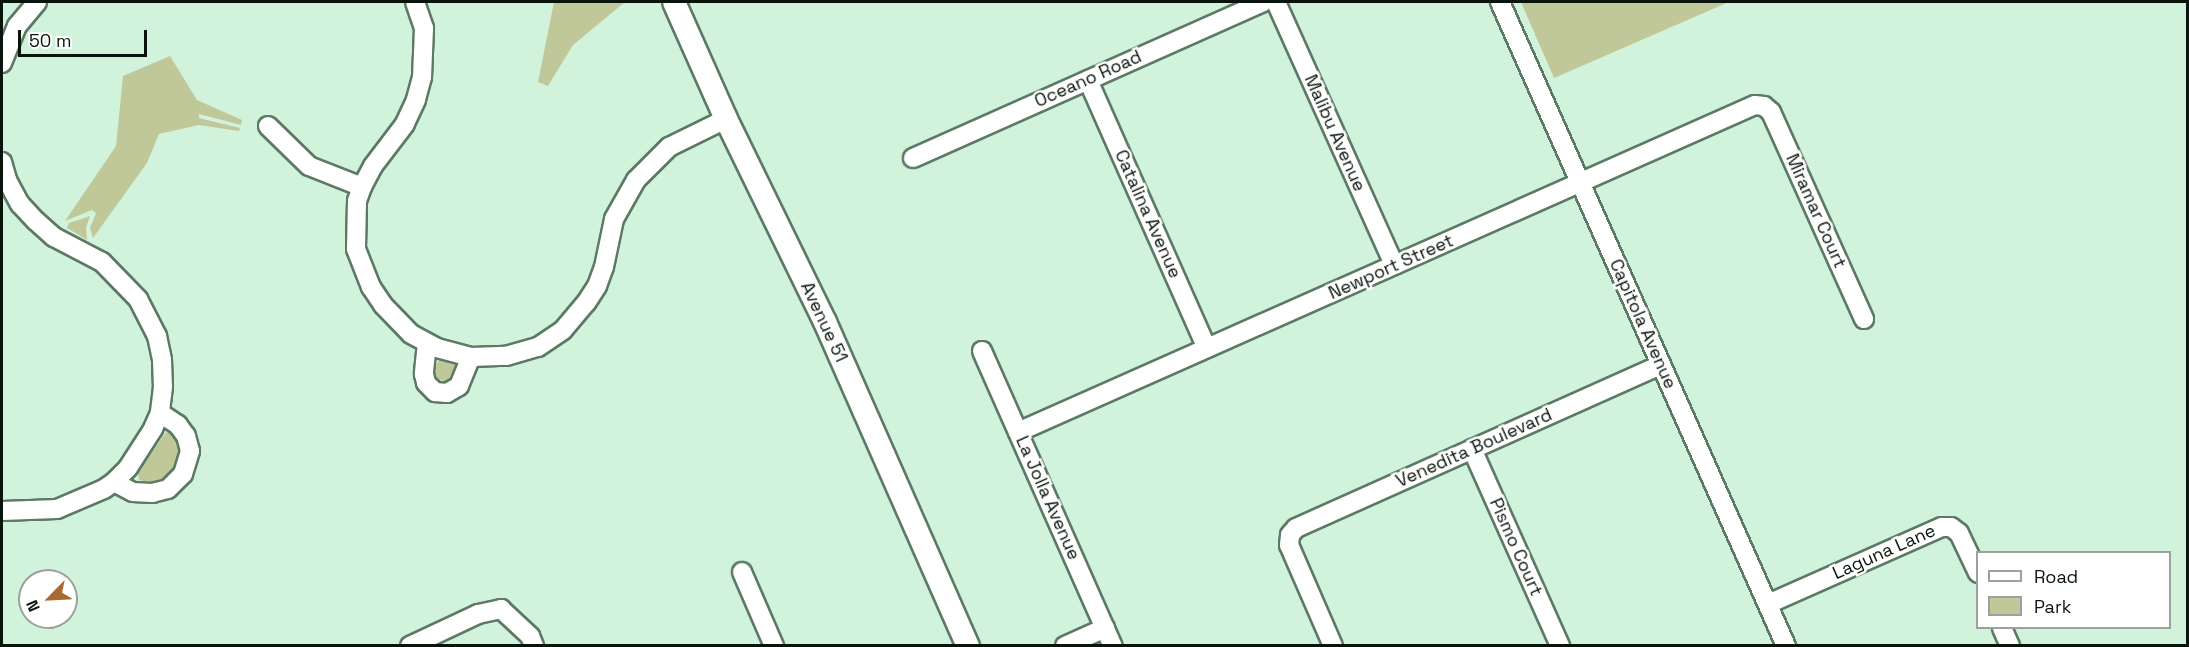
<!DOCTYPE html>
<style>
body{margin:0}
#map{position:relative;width:2189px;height:647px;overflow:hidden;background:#d2f3db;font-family:"Space Grotesk",sans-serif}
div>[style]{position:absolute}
.green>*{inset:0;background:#c0c89a}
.round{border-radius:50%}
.roads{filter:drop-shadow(2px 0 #5c7964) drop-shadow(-2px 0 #5c7964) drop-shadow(0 2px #5c7964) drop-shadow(0 -2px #5c7964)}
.minor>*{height:18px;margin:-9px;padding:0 9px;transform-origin:9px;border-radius:9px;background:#fff}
.tertiary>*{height:22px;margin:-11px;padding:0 11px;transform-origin:11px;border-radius:11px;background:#fff}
span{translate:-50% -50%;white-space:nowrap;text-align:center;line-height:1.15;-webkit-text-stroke:5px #fff;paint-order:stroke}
.street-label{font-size:18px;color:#09140c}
.frame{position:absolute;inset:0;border:3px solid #09140c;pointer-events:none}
.legend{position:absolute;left:1976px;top:551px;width:195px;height:78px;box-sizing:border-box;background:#fff;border:2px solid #9da19e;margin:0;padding:8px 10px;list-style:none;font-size:18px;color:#09140c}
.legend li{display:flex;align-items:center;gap:12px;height:30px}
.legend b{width:30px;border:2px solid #9da19e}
.north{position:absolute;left:18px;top:569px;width:60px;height:60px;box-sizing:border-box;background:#fff;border:2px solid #9da19e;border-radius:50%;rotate:246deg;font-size:16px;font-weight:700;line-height:24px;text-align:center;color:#09140c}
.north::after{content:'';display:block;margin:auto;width:21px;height:27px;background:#aa6933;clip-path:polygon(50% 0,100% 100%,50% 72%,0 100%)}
.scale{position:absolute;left:18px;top:30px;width:129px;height:27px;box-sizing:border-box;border:3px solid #09140c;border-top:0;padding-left:8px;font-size:18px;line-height:21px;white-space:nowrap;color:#09140c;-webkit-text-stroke:4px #fff;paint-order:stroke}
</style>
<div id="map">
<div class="green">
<i style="clip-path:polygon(554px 2px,625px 2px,573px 45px,548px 86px,538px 82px)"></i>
<i style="clip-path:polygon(1521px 2px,1729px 2px,1554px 78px)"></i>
<i style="clip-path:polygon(170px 56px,197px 100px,242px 120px,241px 125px,199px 114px,199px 118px,240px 128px,239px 131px,199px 125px,159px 134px,147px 163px,93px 238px,90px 228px,96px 213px,92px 210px,65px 221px,116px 146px,123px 76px)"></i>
<i style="clip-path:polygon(90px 216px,86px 228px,87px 240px,67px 228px,69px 223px)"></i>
<i class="round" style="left:434px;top:359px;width:22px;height:22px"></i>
<i style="clip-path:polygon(166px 432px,172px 434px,178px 442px,179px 458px,174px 469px,164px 479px,155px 483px,139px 480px,138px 473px)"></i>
</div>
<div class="roads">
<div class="minor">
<i style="left:415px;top:2px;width:28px;rotate:71deg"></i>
<i style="left:424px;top:28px;width:49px;rotate:92.3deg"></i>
<i style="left:422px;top:77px;width:24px;rotate:105deg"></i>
<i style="left:416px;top:100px;width:26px;rotate:115deg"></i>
<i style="left:405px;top:124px;width:53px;rotate:127.3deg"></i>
<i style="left:373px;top:166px;width:24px;rotate:118deg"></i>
<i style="left:362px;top:187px;width:15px;rotate:110deg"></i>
<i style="left:357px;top:201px;width:48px;rotate:91.2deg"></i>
<i style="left:356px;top:249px;width:41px;rotate:68.5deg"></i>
<i style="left:371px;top:287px;width:22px;rotate:56deg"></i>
<i style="left:383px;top:305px;width:40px;rotate:46deg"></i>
<i style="left:411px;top:334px;width:30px;rotate:28deg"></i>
<i style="left:437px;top:348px;width:35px;rotate:15deg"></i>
<i style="left:471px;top:357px;width:35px;rotate:-2deg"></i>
<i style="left:506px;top:356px;width:33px;rotate:-16deg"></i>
<i style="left:538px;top:347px;width:30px;rotate:-34deg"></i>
<i style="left:563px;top:330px;width:35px;rotate:-50deg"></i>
<i style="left:586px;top:303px;width:20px;rotate:-57deg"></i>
<i style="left:597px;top:286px;width:20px;rotate:-70deg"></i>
<i style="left:604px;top:267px;width:49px;rotate:-78.2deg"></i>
<i style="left:614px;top:219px;width:45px;rotate:-60.6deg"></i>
<i style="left:636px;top:180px;width:47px;rotate:-45deg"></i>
<i style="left:669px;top:147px;width:64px;rotate:-26.2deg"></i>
<i style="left:1276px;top:2px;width:288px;rotate:65.8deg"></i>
<i style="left:1500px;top:2px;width:705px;rotate:66.05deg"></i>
<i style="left:2px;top:63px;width:40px;rotate:-68deg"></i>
<i style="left:17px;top:26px;width:31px;rotate:-50deg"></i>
<i style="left:1088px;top:80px;width:293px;rotate:66.1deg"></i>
<i style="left:268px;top:126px;width:57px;rotate:44.3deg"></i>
<i style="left:309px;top:166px;width:57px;rotate:21.6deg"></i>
<i style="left:913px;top:158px;width:383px;rotate:-24deg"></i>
<i style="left:2px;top:162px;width:19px;rotate:74deg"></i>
<i style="left:7px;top:180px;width:27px;rotate:62deg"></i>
<i style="left:20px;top:204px;width:23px;rotate:47deg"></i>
<i style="left:36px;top:221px;width:24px;rotate:42deg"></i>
<i style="left:54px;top:237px;width:54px;rotate:27.5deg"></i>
<i style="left:102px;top:262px;width:52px;rotate:45.8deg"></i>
<i style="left:138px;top:299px;width:42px;rotate:62.8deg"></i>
<i style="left:157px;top:336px;width:25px;rotate:78deg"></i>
<i style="left:162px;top:360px;width:27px;rotate:88deg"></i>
<i style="left:163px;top:387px;width:26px;rotate:97deg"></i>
<i style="left:160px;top:413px;width:17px;rotate:114deg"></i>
<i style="left:153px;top:429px;width:46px;rotate:122.7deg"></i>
<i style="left:128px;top:468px;width:20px;rotate:135deg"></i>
<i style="left:114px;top:482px;width:12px;rotate:145deg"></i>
<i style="left:104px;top:489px;width:51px;rotate:156.9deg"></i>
<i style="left:57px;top:509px;width:55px;rotate:177.9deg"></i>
<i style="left:427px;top:343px;width:31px;rotate:96deg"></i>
<i style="left:424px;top:374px;width:9px;rotate:77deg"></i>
<i style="left:426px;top:383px;width:13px;rotate:45deg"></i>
<i style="left:435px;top:392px;width:12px;rotate:5deg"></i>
<i style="left:447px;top:393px;width:14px;rotate:-30deg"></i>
<i style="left:459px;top:386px;width:31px;rotate:-68deg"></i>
<i style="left:982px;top:351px;width:323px;rotate:66.1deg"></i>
<i style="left:1018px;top:432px;width:806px;rotate:-23.93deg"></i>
<i style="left:1755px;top:105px;width:9px;rotate:6deg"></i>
<i style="left:1764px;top:106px;width:9px;rotate:41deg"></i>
<i style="left:1771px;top:112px;width:227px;rotate:65.8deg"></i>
<i style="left:1472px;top:449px;width:216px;rotate:65.9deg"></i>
<i style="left:114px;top:482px;width:21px;rotate:28deg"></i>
<i style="left:133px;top:492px;width:19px;rotate:3deg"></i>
<i style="left:152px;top:493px;width:16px;rotate:-14deg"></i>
<i style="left:168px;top:489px;width:21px;rotate:-45deg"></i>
<i style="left:183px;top:474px;width:24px;rotate:-73deg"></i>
<i style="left:190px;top:451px;width:16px;rotate:-105deg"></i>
<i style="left:186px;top:436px;width:14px;rotate:-126deg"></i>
<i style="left:178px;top:425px;width:22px;rotate:-146deg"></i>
<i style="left:742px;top:572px;width:81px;rotate:66.6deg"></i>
<i style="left:1768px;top:604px;width:190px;rotate:-23.9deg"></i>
<i style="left:1942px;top:527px;width:9px"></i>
<i style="left:1951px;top:527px;width:10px;rotate:37deg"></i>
<i style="left:1959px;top:533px;width:44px;rotate:64.6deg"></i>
<i style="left:2002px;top:628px;width:20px;rotate:66deg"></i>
<i style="left:410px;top:646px;width:75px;rotate:-25.2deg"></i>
<i style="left:478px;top:614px;width:24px;rotate:-12deg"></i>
<i style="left:501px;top:609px;width:40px;rotate:43deg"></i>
<i style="left:530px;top:636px;width:11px;rotate:68deg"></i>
<i style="left:1065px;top:646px;width:44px;rotate:-24.2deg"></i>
<i style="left:1333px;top:646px;width:110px;rotate:-113.5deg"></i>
<i style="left:1289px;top:545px;width:10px;rotate:-84deg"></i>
<i style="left:1290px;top:535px;width:9px;rotate:-49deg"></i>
<i style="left:1296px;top:528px;width:400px;rotate:-24.1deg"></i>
</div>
<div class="tertiary">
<i style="left:674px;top:2px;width:128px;rotate:66deg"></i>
<i style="left:726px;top:119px;width:226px;rotate:64deg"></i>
<i style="left:825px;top:322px;width:354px;rotate:66.2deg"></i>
</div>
</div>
<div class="street-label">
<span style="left:1088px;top:79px;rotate:-24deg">Oceano Road</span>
<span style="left:1335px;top:133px;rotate:66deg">Malibu Avenue</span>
<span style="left:1816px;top:211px;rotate:66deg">Miramar Court</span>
<span style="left:1148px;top:214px;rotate:66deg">Catalina Avenue</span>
<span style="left:1391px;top:267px;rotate:-24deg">Newport Street</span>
<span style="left:824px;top:322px;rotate:65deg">Avenue 51</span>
<span style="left:1643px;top:324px;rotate:66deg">Capitola Avenue</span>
<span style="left:1474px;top:448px;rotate:-24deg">Venedita Boulevard</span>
<span style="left:1048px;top:498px;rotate:66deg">La Jolla Avenue</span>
<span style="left:1516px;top:547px;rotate:66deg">Pismo Court</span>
<span style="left:1884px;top:552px;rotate:-24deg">Laguna Lane</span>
</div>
<div class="frame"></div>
<ul class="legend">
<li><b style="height:8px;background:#fff"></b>Road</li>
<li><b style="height:16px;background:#c0c89a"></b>Park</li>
</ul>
<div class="north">N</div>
<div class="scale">50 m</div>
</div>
